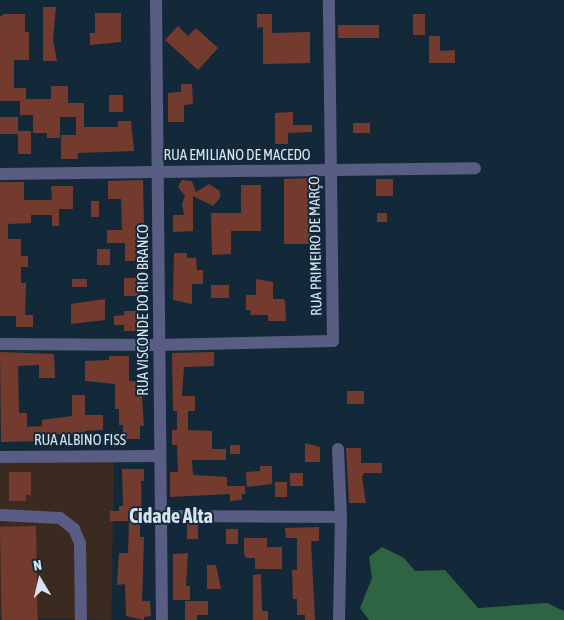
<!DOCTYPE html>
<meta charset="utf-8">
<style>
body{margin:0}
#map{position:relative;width:564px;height:620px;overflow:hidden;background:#13293a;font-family:"Asap Condensed",sans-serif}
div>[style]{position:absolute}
.industrial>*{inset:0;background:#3a2a20;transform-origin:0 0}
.forest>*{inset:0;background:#2e6441}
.building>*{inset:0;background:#733b2e;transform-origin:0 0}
.minor>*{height:12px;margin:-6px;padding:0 6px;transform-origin:6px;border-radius:6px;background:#595c83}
span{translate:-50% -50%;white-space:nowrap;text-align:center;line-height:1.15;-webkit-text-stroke:4px #13293a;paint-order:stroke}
.street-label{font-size:15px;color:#d6e4ef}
.district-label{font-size:20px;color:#d6e4ef;font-weight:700}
.north{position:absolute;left:15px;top:555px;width:50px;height:50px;-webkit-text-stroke:4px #13293a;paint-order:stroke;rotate:351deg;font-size:14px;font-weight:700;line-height:20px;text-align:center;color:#d6e4ef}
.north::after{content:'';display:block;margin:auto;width:18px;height:22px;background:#d6e4ef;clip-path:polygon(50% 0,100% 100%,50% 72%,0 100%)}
</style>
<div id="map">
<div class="industrial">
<i style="left:114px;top:462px;width:158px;height:114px;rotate:91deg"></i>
</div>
<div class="forest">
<i style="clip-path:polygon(382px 547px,404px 558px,415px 571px,445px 570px,478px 608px,547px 603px,564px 611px,564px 620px,369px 620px,360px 608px,372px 578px,369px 557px)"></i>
</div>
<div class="building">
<i style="clip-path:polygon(43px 7px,56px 7px,53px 39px,57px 61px,43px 61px)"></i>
<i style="clip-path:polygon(95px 13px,121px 13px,121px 42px,90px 45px,90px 33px,95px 33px)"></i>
<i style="clip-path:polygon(4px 14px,25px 14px,25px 32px,29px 32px,29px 60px,14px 60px,14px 88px,26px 88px,26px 99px,51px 99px,51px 86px,68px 86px,68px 103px,84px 103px,84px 127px,118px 127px,118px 121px,131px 121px,134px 151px,78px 153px,78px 159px,61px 159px,61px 135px,76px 135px,76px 117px,60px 117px,60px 138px,47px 138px,47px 133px,33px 133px,33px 115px,20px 115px,20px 101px,0 101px,0 17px)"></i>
<i style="clip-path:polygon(257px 14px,272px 14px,272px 33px,310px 32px,310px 63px,263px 64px,263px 27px,257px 28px)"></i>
<i style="left:425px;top:14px;width:21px;height:12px;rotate:90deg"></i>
<i style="left:379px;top:25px;width:13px;height:41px;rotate:90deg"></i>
<i style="clip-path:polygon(178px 26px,188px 36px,196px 28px,218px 48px,198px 70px,165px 40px)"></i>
<i style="clip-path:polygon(429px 36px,440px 36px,440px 51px,455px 50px,455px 63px,429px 63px)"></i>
<i style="clip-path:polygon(181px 84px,192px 84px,193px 104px,184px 105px,184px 122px,168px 122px,168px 93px,181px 92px)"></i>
<i style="left:109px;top:95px;width:14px;height:17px"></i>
<i style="clip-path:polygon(293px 112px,293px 125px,312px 125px,312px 132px,288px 133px,288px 144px,275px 144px,275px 113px)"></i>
<i style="left:0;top:117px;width:18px;height:17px"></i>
<i style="left:353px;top:123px;width:17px;height:10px"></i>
<i style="left:18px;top:131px;width:13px;height:23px"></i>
<i style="clip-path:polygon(315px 178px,315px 227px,311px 227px,311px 244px,284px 244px,284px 179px)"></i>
<i style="left:376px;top:179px;width:17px;height:17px"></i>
<i style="clip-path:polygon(143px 180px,144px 226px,137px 226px,137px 251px,142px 251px,142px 261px,125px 261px,125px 243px,107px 243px,107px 230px,122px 230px,121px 199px,108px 199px,108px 181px)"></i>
<i style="clip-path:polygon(182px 180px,192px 181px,196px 192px,209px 184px,220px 191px,220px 198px,213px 206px,193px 196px,193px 231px,173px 232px,173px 215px,184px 215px,182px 204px,185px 196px,178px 187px)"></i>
<i style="clip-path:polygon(0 182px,24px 182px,24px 200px,52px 200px,51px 186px,73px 186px,73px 209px,59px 209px,59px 226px,52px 226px,52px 215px,31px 215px,31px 223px,8px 224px,8px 239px,21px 239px,21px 256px,28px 256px,28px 267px,21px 267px,21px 283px,26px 283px,25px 315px,33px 315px,33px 327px,16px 327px,16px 316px,0 316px)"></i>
<i style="clip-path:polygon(241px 185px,261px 185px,261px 231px,231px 231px,231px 254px,212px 255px,211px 213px,241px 213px)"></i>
<i style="left:91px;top:201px;width:8px;height:16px"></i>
<i style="left:377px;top:213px;width:10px;height:9px"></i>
<i style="left:97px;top:249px;width:13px;height:16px"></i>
<i style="clip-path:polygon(174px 253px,187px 253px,187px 258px,196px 258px,197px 270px,203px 270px,203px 284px,192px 284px,192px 304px,173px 300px)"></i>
<i style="left:124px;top:278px;width:20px;height:18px"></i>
<i style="left:72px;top:279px;width:15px;height:8px"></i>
<i style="clip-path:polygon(256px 279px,273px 282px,273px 299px,284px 299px,285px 303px,286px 321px,268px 321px,268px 315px,250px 315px,251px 310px,246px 310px,246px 295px,256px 295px)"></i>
<i style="left:229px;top:285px;width:13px;height:18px;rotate:90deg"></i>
<i style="clip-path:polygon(105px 299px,105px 320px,71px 324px,71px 304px)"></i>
<i style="clip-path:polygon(124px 311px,139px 311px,140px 331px,124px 331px,124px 325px,114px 325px,114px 316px,124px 315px)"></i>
<i style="clip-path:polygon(0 352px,54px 354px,55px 378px,39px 378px,39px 365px,18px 366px,19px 413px,27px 413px,27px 427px,42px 426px,42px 420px,72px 416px,72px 395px,85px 395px,85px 415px,103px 415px,103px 430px,85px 431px,85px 435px,42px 434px,42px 441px,1px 442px)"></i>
<i style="clip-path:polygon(214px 352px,214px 366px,184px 367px,182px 396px,195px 396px,195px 411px,188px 411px,188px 430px,212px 431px,212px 449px,226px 449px,226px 460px,192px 460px,193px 475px,227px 477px,227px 486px,245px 486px,245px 494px,242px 494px,242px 500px,230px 501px,230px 494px,170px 497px,170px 472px,178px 472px,177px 445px,172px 445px,172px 430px,177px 430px,177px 411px,173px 411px,172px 353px)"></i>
<i style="clip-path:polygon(109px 356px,129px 356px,129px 381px,141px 381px,144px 426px,140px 426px,140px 439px,123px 439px,123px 425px,119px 425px,119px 409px,115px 409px,115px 384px,85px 381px,85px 361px,109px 360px)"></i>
<i style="left:364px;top:391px;width:13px;height:17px;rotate:90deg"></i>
<i style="clip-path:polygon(305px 443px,320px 447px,320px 462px,305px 462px)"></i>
<i style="left:230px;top:445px;width:10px;height:9px"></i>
<i style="clip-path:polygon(346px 448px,361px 448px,361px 463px,382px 463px,382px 473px,364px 473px,362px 477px,366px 503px,349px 503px)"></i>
<i style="clip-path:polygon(260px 466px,272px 466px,272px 484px,247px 487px,246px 472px,260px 471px)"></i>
<i style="clip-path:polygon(122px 469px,144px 469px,144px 481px,141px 481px,142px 521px,140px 521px,140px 537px,144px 537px,142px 601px,150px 601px,151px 616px,144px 617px,144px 620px,126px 616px,125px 584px,117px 585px,119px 553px,128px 553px,129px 521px,110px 521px,110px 511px,119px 511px,119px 506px,123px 506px)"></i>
<i style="clip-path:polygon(9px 472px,31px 472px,31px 495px,26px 495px,26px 501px,9px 501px)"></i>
<i style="left:290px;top:473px;width:13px;height:13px"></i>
<i style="left:275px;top:482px;width:12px;height:15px"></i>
<i style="left:187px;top:524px;width:11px;height:15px"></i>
<i style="left:36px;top:526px;width:94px;height:36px;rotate:89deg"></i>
<i style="clip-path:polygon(319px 527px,319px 541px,311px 541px,315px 620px,305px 620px,305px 615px,297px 615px,297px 599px,293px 599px,292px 570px,297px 570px,297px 538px,286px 538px,285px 528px)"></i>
<i style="left:226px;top:529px;width:12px;height:15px"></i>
<i style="clip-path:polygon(244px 538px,267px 538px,267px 547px,282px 547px,282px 569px,255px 569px,255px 558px,246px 558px,244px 553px)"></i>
<i style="clip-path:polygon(188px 553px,186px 586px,190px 586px,190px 600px,173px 600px,173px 554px)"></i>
<i style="clip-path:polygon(207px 565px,216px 565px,221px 589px,207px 589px)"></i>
<i style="clip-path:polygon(261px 574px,262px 611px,268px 611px,268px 620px,253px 620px,253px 575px)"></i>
<i style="clip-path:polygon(185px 601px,208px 601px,208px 615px,197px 615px,197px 620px,185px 620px)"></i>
</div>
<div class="minor">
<i style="left:156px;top:0;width:620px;rotate:89.45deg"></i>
<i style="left:0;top:174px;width:475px;rotate:-0.7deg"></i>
<i style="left:0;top:344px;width:159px;rotate:0.4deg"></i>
<i style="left:159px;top:345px;width:174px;rotate:-1.3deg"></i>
<i style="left:333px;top:341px;width:341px;rotate:-90.7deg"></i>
<i style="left:338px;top:449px;width:68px;rotate:87.5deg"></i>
<i style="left:341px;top:517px;width:103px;rotate:91.1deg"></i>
<i style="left:0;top:457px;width:160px;rotate:-0.4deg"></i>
<i style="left:0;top:515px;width:60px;rotate:2.9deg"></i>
<i style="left:60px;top:518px;width:18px;rotate:38deg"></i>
<i style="left:74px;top:529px;width:15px;rotate:67deg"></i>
<i style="left:80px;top:543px;width:77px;rotate:89.3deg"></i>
<i style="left:161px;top:516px;width:180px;rotate:0.3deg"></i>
</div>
<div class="street-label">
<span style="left:237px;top:155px">RUA EMILIANO DE MACEDO</span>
<span style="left:315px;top:246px;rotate:-91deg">RUA PRIMEIRO DE MARÇO</span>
<span style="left:143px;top:310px;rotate:-90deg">RUA VISCONDE DO RIO BRANCO</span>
<span style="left:80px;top:440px">RUA ALBINO FISS</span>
</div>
<div class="district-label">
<span style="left:171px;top:515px">Cidade Alta</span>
</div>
<div class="north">N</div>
</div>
